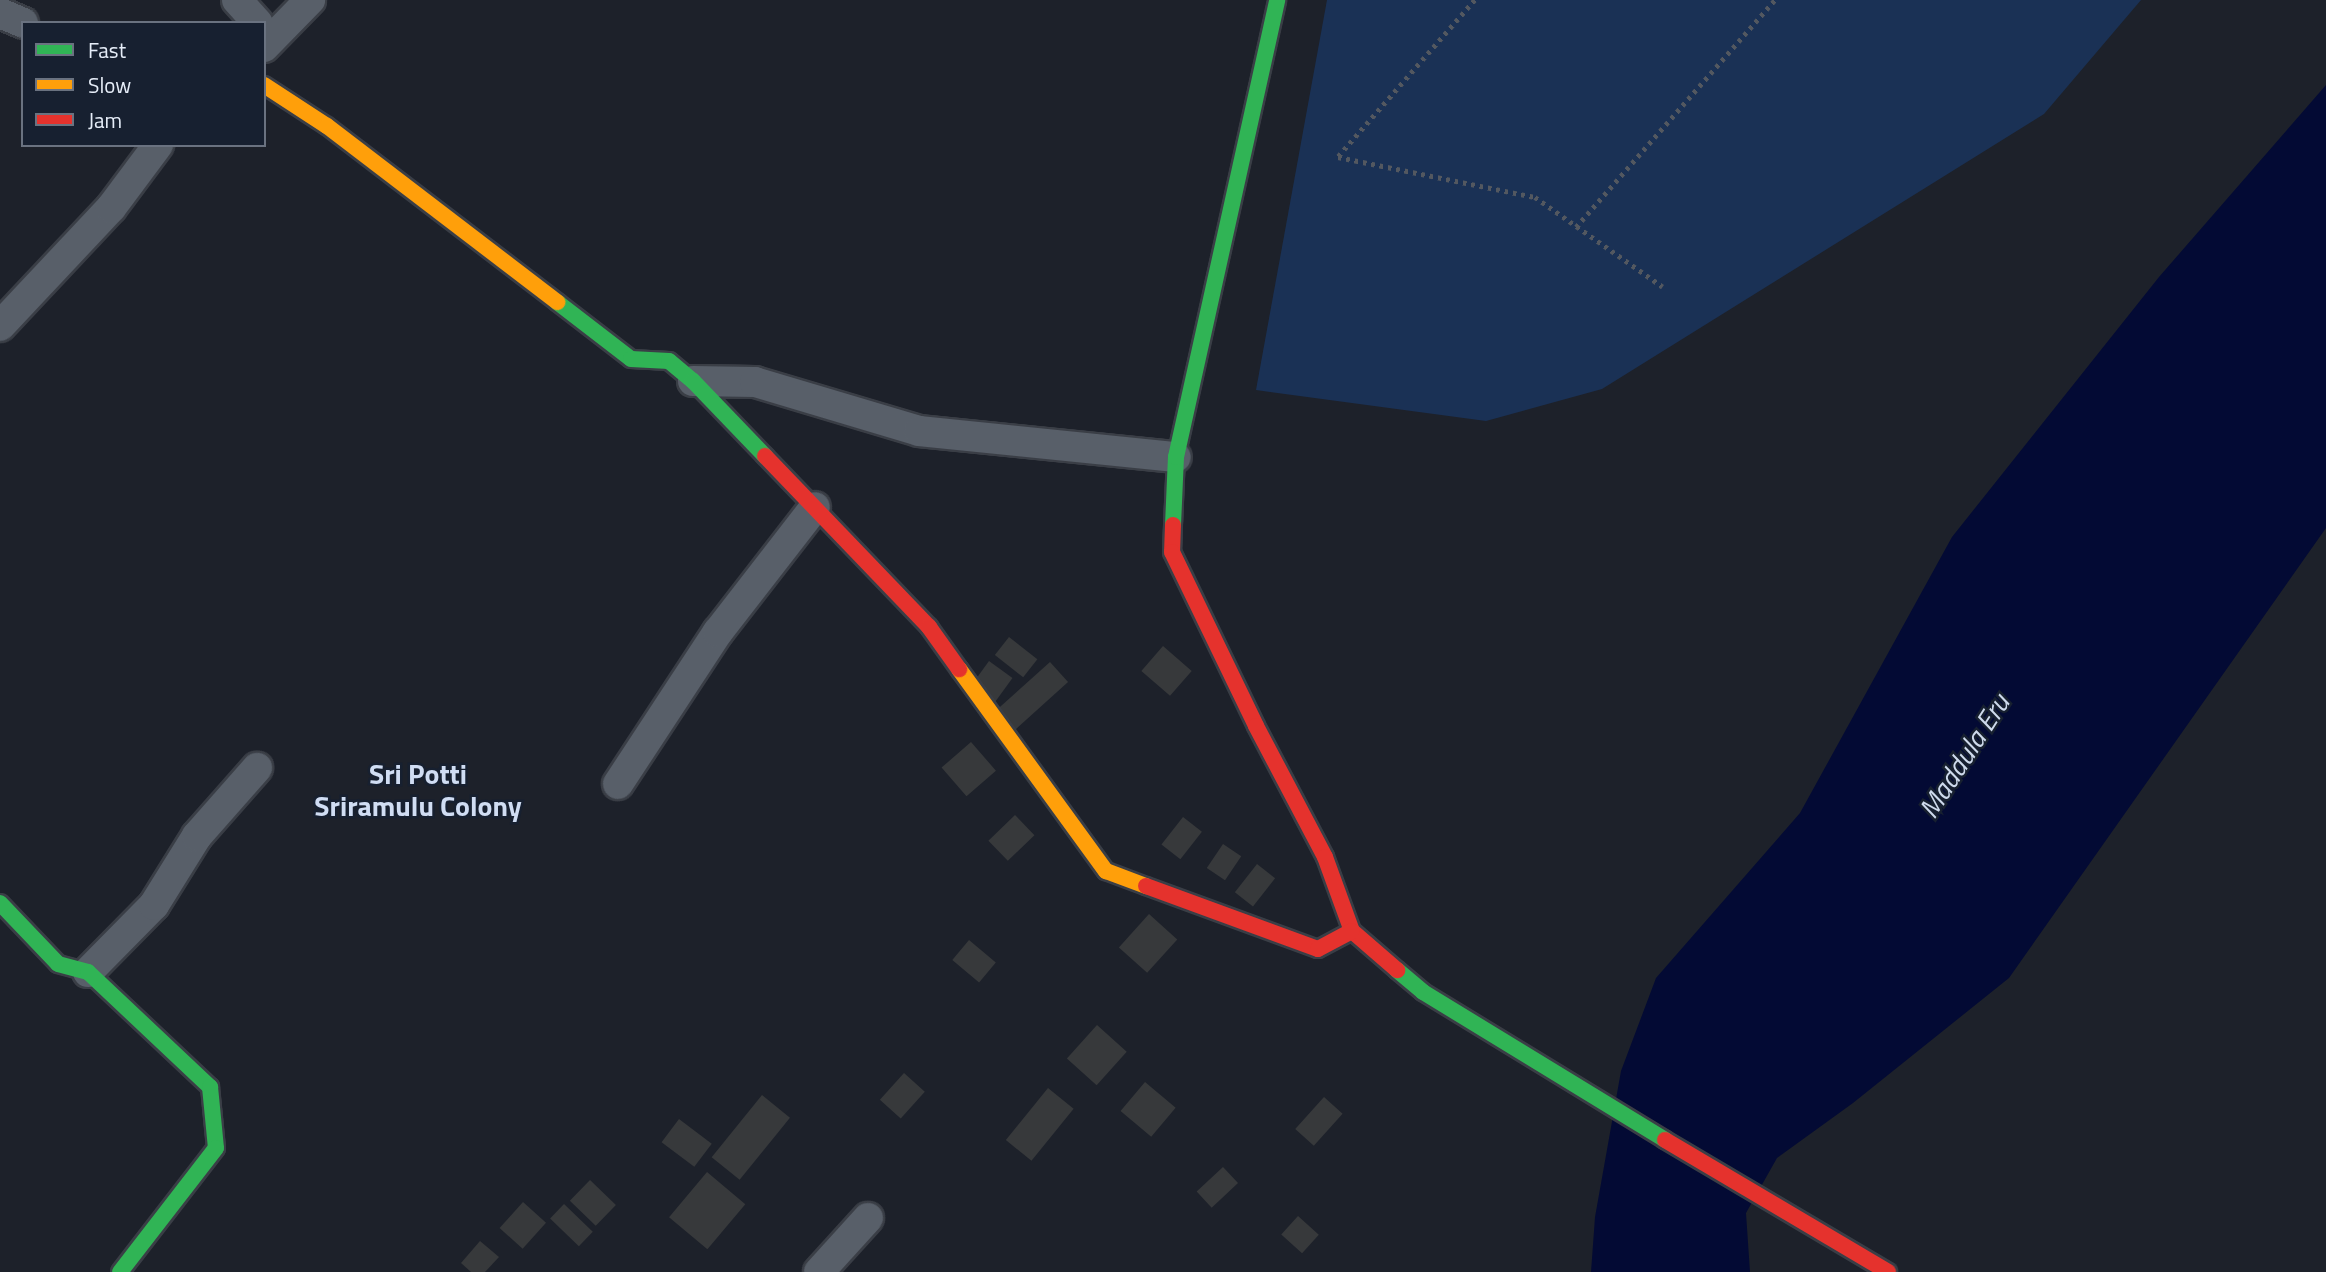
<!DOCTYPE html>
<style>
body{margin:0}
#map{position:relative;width:2326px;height:1272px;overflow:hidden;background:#1d212a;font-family:"Titillium Web",sans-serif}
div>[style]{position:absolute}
.green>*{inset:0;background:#1a3155}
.water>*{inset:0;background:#030a34}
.building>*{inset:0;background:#37393b;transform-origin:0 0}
.path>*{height:4.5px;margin-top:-2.25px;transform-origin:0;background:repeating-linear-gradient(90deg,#535860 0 3.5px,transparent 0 8.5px)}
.roads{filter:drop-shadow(2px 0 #3a3e46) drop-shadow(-2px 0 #3a3e46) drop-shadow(0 2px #3a3e46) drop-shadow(0 -2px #3a3e46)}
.street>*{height:30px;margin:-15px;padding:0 15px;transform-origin:15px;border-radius:15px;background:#585f69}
.fast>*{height:16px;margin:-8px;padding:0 8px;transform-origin:8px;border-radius:8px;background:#30b455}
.slow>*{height:16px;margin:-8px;padding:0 8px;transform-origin:8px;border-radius:8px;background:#ff9f0a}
.jam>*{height:16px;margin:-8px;padding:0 8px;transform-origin:8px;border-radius:8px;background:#e5322d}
span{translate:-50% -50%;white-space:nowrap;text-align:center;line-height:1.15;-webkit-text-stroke:5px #172030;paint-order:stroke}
.water-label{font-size:28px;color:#cedaec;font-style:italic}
.neighbourhood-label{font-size:28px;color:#d0ddf3;font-weight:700}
.legend{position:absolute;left:21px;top:21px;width:245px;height:126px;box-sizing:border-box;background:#172030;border:2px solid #6a7280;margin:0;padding:9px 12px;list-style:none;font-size:21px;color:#e6edf8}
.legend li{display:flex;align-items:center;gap:14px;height:35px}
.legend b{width:35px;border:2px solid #6a7280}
</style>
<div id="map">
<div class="green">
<i style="clip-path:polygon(1327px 0,2141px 0,2044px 114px,1602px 389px,1486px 421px,1256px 390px)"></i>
</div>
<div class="water">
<i style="clip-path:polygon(2326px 85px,2326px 528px,2009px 978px,1853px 1103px,1777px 1158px,1746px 1213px,1750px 1272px,1591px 1272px,1595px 1217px,1621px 1071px,1656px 978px,1800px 813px,1952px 537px,2159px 277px)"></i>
</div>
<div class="building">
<i style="left:1009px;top:637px;width:36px;height:23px;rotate:38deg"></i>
<i style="left:1163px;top:646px;width:38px;height:33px;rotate:41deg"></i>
<i style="left:989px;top:661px;width:29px;height:37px;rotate:36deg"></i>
<i style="left:1050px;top:662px;width:27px;height:76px;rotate:48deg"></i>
<i style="left:971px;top:742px;width:38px;height:39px;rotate:49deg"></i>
<i style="left:1015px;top:815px;width:28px;height:37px;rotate:46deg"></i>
<i style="left:1183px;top:817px;width:24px;height:35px;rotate:38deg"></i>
<i style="left:1223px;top:844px;width:22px;height:29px;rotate:34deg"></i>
<i style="left:1257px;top:864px;width:23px;height:36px;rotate:38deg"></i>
<i style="left:1149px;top:914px;width:38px;height:45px;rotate:42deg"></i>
<i style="left:969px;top:940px;width:35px;height:26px;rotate:40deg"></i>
<i style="left:1097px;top:1025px;width:40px;height:45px;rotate:42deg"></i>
<i style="left:904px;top:1073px;width:28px;height:36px;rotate:42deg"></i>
<i style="left:1145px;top:1082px;width:40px;height:38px;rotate:40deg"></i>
<i style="left:1048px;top:1088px;width:33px;height:67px;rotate:39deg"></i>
<i style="left:762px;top:1095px;width:36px;height:80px;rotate:39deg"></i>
<i style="left:1324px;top:1097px;width:25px;height:43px;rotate:42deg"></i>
<i style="left:679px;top:1119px;width:41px;height:29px;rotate:37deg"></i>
<i style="left:1223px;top:1167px;width:22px;height:36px;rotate:47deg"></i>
<i style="left:707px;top:1172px;width:50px;height:59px;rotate:40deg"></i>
<i style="left:590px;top:1180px;width:36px;height:29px;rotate:44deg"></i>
<i style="left:523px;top:1202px;width:31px;height:35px;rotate:42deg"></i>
<i style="left:564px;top:1204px;width:40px;height:20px;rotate:44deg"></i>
<i style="left:1298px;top:1216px;width:28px;height:25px;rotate:42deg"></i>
<i style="clip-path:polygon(480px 1241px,499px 1257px,485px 1272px,471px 1272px,461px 1263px)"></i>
</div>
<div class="path">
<i style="left:1475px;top:0;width:208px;rotate:131.1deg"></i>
<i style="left:1338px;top:157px;width:201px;rotate:11.5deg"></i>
<i style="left:1535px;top:197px;width:156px;rotate:35.1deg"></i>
<i style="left:1576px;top:227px;width:302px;rotate:-48.8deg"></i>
</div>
<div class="roads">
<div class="street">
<i style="left:237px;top:0;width:31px;rotate:48deg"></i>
<i style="left:0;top:13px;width:25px;rotate:23deg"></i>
<i style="left:264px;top:47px;width:66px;rotate:-45.6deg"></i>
<i style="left:0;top:326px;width:162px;rotate:-46.8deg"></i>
<i style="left:111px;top:208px;width:79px;rotate:-53.3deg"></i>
<i style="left:693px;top:381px;width:62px;rotate:0.9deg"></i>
<i style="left:755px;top:382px;width:171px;rotate:16.6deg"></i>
<i style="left:919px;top:431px;width:258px;rotate:5.8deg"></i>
<i style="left:618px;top:784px;width:182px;rotate:-56.7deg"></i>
<i style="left:718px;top:632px;width:158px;rotate:-52.2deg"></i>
<i style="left:88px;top:972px;width:94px;rotate:-45.4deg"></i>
<i style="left:154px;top:905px;width:81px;rotate:-58.1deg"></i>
<i style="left:197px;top:836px;width:91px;rotate:-48.6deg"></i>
<i style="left:819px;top:1272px;width:73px;rotate:-47.8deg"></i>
</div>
<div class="fast">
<i style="left:557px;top:302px;width:93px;rotate:37.6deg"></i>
<i style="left:631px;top:359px;width:38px;rotate:3deg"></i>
<i style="left:669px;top:361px;width:31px;rotate:40deg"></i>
<i style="left:693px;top:381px;width:104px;rotate:46.2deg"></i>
<i style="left:1173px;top:525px;width:68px;rotate:-87.5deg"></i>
<i style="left:1176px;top:457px;width:468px;rotate:-77.5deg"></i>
<i style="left:0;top:903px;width:84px;rotate:46.4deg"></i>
<i style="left:58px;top:964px;width:31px;rotate:15deg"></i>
<i style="left:88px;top:972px;width:168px;rotate:43.3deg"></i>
<i style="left:210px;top:1087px;width:61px;rotate:84.4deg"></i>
<i style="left:216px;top:1148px;width:157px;rotate:127.7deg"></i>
<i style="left:1397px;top:970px;width:34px;rotate:40deg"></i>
<i style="left:1423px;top:992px;width:284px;rotate:31.4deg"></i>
</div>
<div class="slow">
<i style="left:264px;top:85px;width:75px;rotate:33.1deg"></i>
<i style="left:327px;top:126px;width:290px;rotate:37.4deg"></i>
<i style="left:959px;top:669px;width:250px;rotate:54deg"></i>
<i style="left:1106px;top:871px;width:43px;rotate:20.6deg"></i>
</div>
<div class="jam">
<i style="left:765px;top:456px;width:237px;rotate:46.2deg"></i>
<i style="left:929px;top:627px;width:52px;rotate:54.5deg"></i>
<i style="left:1173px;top:525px;width:27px;rotate:92deg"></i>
<i style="left:1172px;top:552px;width:193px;rotate:64.2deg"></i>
<i style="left:1256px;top:726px;width:148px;rotate:62.2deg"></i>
<i style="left:1325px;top:857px;width:79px;rotate:70deg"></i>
<i style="left:1352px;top:931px;width:60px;rotate:40.9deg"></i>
<i style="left:1146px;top:886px;width:183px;rotate:20.1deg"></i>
<i style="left:1318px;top:949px;width:38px;rotate:-28deg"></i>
<i style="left:1665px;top:1140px;width:259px;rotate:30.6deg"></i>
</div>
</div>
<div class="water-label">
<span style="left:1964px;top:756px;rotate:-57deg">Maddula Eru</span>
</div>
<div class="neighbourhood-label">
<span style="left:418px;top:790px">Sri Potti<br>Sriramulu Colony</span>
</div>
<ul class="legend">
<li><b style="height:9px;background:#30b455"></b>Fast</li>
<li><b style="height:9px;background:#ff9f0a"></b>Slow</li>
<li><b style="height:9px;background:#e5322d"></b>Jam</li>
</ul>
</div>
